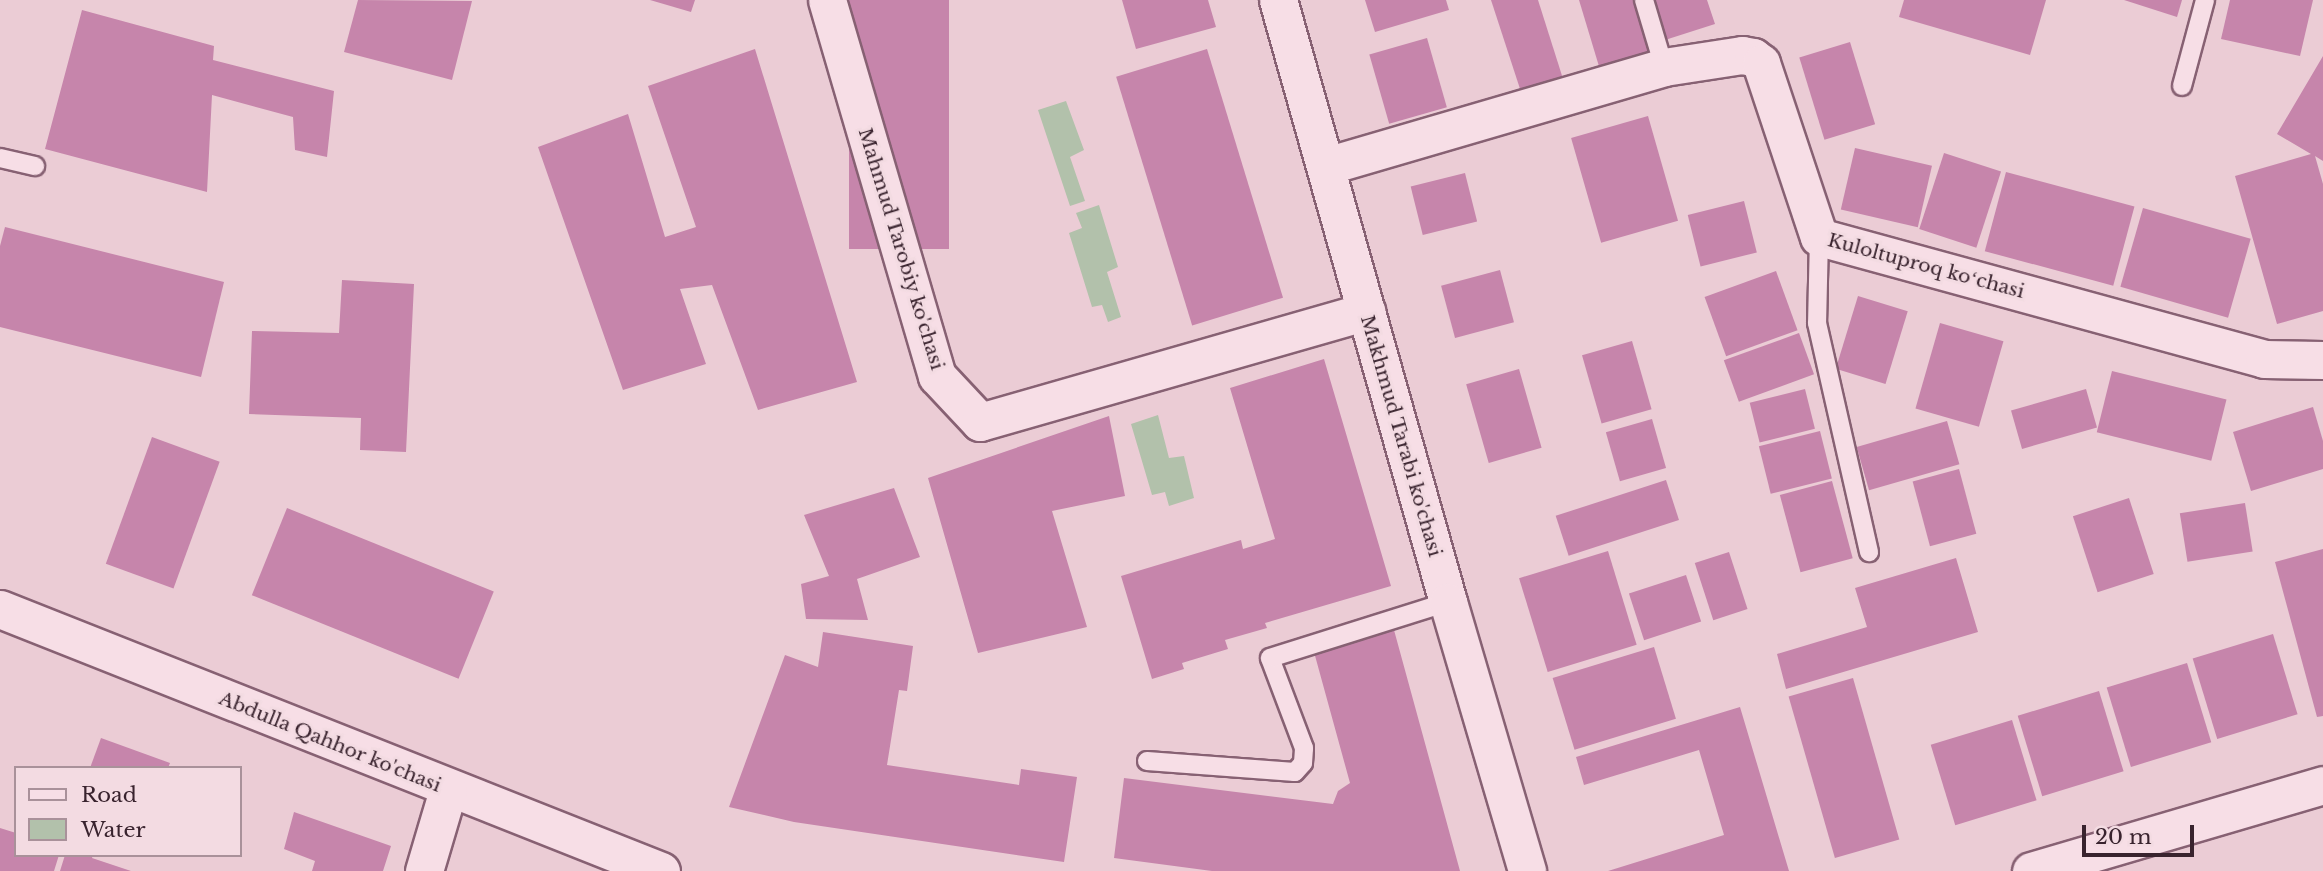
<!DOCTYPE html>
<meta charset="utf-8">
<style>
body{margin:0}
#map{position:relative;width:2323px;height:871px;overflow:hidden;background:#ebccd5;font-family:"Libre Baskerville",serif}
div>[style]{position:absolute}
.water>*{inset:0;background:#b2c1ab}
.building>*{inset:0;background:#c685ab;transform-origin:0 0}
.roads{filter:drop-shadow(2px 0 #876173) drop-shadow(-2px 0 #876173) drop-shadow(0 2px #876173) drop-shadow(0 -2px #876173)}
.service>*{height:18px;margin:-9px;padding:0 9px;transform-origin:9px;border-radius:9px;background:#f7dee6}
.minor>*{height:37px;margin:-18.5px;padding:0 18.5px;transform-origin:18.5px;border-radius:18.5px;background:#f7dee6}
span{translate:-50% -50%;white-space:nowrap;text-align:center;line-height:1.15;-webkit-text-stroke:6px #f3dbe2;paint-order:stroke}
.street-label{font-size:19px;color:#39232e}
.legend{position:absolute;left:14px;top:766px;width:228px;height:91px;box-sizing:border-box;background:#f3dbe2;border:2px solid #a9919a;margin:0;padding:9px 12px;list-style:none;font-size:21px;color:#39232e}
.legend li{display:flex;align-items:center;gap:14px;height:35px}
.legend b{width:35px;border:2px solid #a9919a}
.scale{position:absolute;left:2082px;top:825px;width:112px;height:32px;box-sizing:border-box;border:4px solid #39232e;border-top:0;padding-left:9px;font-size:21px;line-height:24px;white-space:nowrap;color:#39232e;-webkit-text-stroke:5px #f3dbe2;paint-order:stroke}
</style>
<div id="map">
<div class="water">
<i style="clip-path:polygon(1066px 101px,1084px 150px,1070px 157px,1085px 201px,1070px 206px,1038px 110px)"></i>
<i style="clip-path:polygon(1099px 205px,1118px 267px,1107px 272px,1121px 317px,1108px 322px,1102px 305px,1092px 307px,1069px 233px,1082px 228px,1076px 213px)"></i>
<i style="clip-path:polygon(1158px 415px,1169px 458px,1184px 456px,1194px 498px,1169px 506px,1165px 492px,1152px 495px,1131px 424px)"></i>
</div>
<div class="building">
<i style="clip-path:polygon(358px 0,472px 1px,452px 80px,344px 52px)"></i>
<i style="clip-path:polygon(650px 0,695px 0,691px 12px)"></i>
<i style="left:849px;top:0;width:100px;height:249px"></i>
<i style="clip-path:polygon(1122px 0,1208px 0,1216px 27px,1136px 49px)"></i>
<i style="clip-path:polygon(1365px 0,1446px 0,1449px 10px,1375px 32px)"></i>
<i style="clip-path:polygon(1491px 0,1538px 0,1564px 82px,1522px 95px)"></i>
<i style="clip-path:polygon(1579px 0,1635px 0,1653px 58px,1601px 73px)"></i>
<i style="clip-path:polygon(1652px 0,1707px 0,1715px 24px,1665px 40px)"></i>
<i style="clip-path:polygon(1904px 0,2046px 0,2030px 55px,1899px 17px)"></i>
<i style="clip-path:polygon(2124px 0,2182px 0,2177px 17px)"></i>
<i style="clip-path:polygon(2230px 0,2313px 0,2300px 56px,2221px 39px)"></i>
<i style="clip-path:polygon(82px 10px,214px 46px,213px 60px,334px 91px,327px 157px,295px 150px,293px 117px,212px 95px,207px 192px,45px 149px)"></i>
<i style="left:1427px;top:38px;width:72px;height:60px;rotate:74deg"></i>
<i style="left:1850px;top:42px;width:86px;height:53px;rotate:73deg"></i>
<i style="clip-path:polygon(755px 49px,857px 382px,758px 410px,712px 285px,680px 289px,706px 364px,623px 390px,538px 147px,628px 114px,665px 237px,696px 227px,648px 86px)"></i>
<i style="left:1207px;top:49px;width:260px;height:95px;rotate:73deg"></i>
<i style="clip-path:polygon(2323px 56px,2323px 161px,2315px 156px,2323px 184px,2323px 311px,2277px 324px,2235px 176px,2311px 154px,2277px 134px)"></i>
<i style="left:1648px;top:116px;width:109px;height:80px;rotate:74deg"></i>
<i style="left:1855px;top:148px;width:79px;height:63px;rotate:13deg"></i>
<i style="left:1944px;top:153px;width:60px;height:80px;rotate:18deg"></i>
<i style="left:2006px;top:172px;width:133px;height:82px;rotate:15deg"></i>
<i style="left:1465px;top:173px;width:50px;height:56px;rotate:76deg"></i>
<i style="left:1744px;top:201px;width:53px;height:58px;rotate:76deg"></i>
<i style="left:2143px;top:208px;width:112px;height:82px;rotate:16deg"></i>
<i style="clip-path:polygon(5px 227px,224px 282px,201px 377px,0 327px,0 246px)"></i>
<i style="left:1500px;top:270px;width:54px;height:61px;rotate:75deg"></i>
<i style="left:1776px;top:271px;width:63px;height:76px;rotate:70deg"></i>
<i style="clip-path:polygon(342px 280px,414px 284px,406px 452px,360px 450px,361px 418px,249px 414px,252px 331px,339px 333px)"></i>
<i style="left:1858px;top:296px;width:52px;height:76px;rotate:17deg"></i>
<i style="left:1940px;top:323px;width:66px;height:89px;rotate:16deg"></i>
<i style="left:1799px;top:333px;width:44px;height:80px;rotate:70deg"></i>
<i style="left:1632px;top:341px;width:71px;height:52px;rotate:74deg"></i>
<i style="clip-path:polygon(1324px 359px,1391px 586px,1265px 623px,1267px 628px,1225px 640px,1228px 649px,1182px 663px,1184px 669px,1152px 679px,1121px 576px,1241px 540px,1243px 549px,1275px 539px,1230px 388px)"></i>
<i style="left:1519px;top:369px;width:82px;height:55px;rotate:74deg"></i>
<i style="left:2112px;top:371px;width:118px;height:63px;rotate:14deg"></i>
<i style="left:1805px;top:389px;width:41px;height:57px;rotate:76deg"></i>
<i style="left:2086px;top:389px;width:40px;height:78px;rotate:74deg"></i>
<i style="clip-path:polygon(2313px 407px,2323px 441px,2323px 469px,2251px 491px,2233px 432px)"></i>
<i style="clip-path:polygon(1109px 416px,1125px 496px,1052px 511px,1087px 627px,978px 653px,928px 478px)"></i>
<i style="left:1652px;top:419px;width:51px;height:48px;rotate:74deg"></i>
<i style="left:1947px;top:421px;width:45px;height:94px;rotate:74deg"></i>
<i style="left:1820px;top:431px;width:49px;height:63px;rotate:76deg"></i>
<i style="left:152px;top:437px;width:72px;height:135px;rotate:20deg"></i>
<i style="left:1959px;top:469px;width:67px;height:48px;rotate:75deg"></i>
<i style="left:1666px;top:480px;width:42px;height:116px;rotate:72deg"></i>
<i style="left:1832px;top:481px;width:80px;height:54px;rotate:75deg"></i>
<i style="clip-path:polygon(894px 488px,920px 557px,857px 579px,868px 620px,806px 619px,801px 584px,829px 576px,804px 515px)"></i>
<i style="left:2129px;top:498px;width:80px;height:59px;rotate:72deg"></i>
<i style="left:2245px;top:503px;width:49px;height:66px;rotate:81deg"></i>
<i style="left:287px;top:508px;width:223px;height:94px;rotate:22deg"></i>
<i style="clip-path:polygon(2323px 549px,2323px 716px,2317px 717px,2275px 562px)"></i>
<i style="left:1608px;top:551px;width:98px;height:93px;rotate:73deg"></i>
<i style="left:1729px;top:552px;width:60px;height:36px;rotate:72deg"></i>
<i style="clip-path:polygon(1956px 558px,1978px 632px,1786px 689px,1777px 654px,1867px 627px,1855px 588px)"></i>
<i style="left:1686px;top:575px;width:49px;height:60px;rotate:72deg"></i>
<i style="clip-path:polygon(1394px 630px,1460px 871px,1212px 871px,1114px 858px,1124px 778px,1333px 804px,1338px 791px,1350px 783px,1314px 652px)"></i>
<i style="clip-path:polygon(823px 632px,913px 646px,907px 691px,899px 690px,887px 765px,1019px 785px,1021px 769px,1077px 777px,1064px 862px,794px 822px,729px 807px,785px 655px,818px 667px)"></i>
<i style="left:2273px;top:634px;width:84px;height:84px;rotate:73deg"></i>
<i style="left:1654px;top:647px;width:75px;height:106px;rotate:73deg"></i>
<i style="left:2187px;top:663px;width:83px;height:84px;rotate:73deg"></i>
<i style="left:1853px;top:678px;width:168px;height:67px;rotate:74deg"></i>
<i style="left:2099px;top:691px;width:84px;height:85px;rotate:73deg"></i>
<i style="clip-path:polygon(1740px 707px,1789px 871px,1608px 871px,1724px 835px,1699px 750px,1584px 785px,1576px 757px)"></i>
<i style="left:2012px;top:720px;width:84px;height:85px;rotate:73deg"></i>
<i style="clip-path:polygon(101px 738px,170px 763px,168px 768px,90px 768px)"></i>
<i style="clip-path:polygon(294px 812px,391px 846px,383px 871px,312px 871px,315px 861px,284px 849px)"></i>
<i style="clip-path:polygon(0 828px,16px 833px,16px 855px,59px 855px,54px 871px,0 871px)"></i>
<i style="clip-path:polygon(65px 855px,93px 855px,92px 858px,131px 871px,60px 871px)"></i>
</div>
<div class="roads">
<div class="service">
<i style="left:1644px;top:0;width:70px;rotate:73.4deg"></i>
<i style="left:2182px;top:86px;width:89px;rotate:-75deg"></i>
<i style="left:0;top:158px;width:36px;rotate:13deg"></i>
<i style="left:1819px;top:237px;width:86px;rotate:91.3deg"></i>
<i style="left:1817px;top:323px;width:235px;rotate:77.2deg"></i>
<i style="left:1147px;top:761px;width:148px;rotate:4.3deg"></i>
<i style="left:1295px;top:772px;width:12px;rotate:-48deg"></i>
<i style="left:1303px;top:763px;width:15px;rotate:-86deg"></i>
<i style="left:1304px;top:748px;width:96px;rotate:-110.7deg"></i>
<i style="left:1270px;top:658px;width:187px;rotate:-17.5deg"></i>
</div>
<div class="minor">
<i style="left:827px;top:0;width:392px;rotate:73.7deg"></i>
<i style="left:937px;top:376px;width:63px;rotate:46.9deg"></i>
<i style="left:980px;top:422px;width:402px;rotate:-16deg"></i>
<i style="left:1278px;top:0;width:626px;rotate:74.23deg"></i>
<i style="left:1448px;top:602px;width:280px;rotate:73.6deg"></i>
<i style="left:1326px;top:166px;width:352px;rotate:-16.3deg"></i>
<i style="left:1664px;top:67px;width:79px;rotate:-8.7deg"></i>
<i style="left:1742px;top:55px;width:11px;rotate:10deg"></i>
<i style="left:1753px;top:57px;width:10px;rotate:37deg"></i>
<i style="left:1761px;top:63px;width:183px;rotate:71.6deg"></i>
<i style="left:1819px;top:237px;width:461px;rotate:15.3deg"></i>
<i style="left:2264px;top:359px;width:59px;rotate:1deg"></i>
<i style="left:0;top:609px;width:711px;rotate:21.62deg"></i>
<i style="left:424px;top:871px;width:84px;rotate:-73.5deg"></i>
<i style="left:2031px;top:871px;width:304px;rotate:-16.4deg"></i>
</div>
</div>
<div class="street-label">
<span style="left:901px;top:249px;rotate:73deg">Mahmud Tarobiy ko'chasi</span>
<span style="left:1926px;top:266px;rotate:15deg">Kuloltuproq koʻchasi</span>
<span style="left:1401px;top:436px;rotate:74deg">Makhmud Tarabi ko'chasi</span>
<span style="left:330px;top:742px;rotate:22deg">Abdulla Qahhor ko'chasi</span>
</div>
<ul class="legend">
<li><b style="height:9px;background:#f7dee6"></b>Road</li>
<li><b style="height:19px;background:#b2c1ab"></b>Water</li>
</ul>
<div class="scale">20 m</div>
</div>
